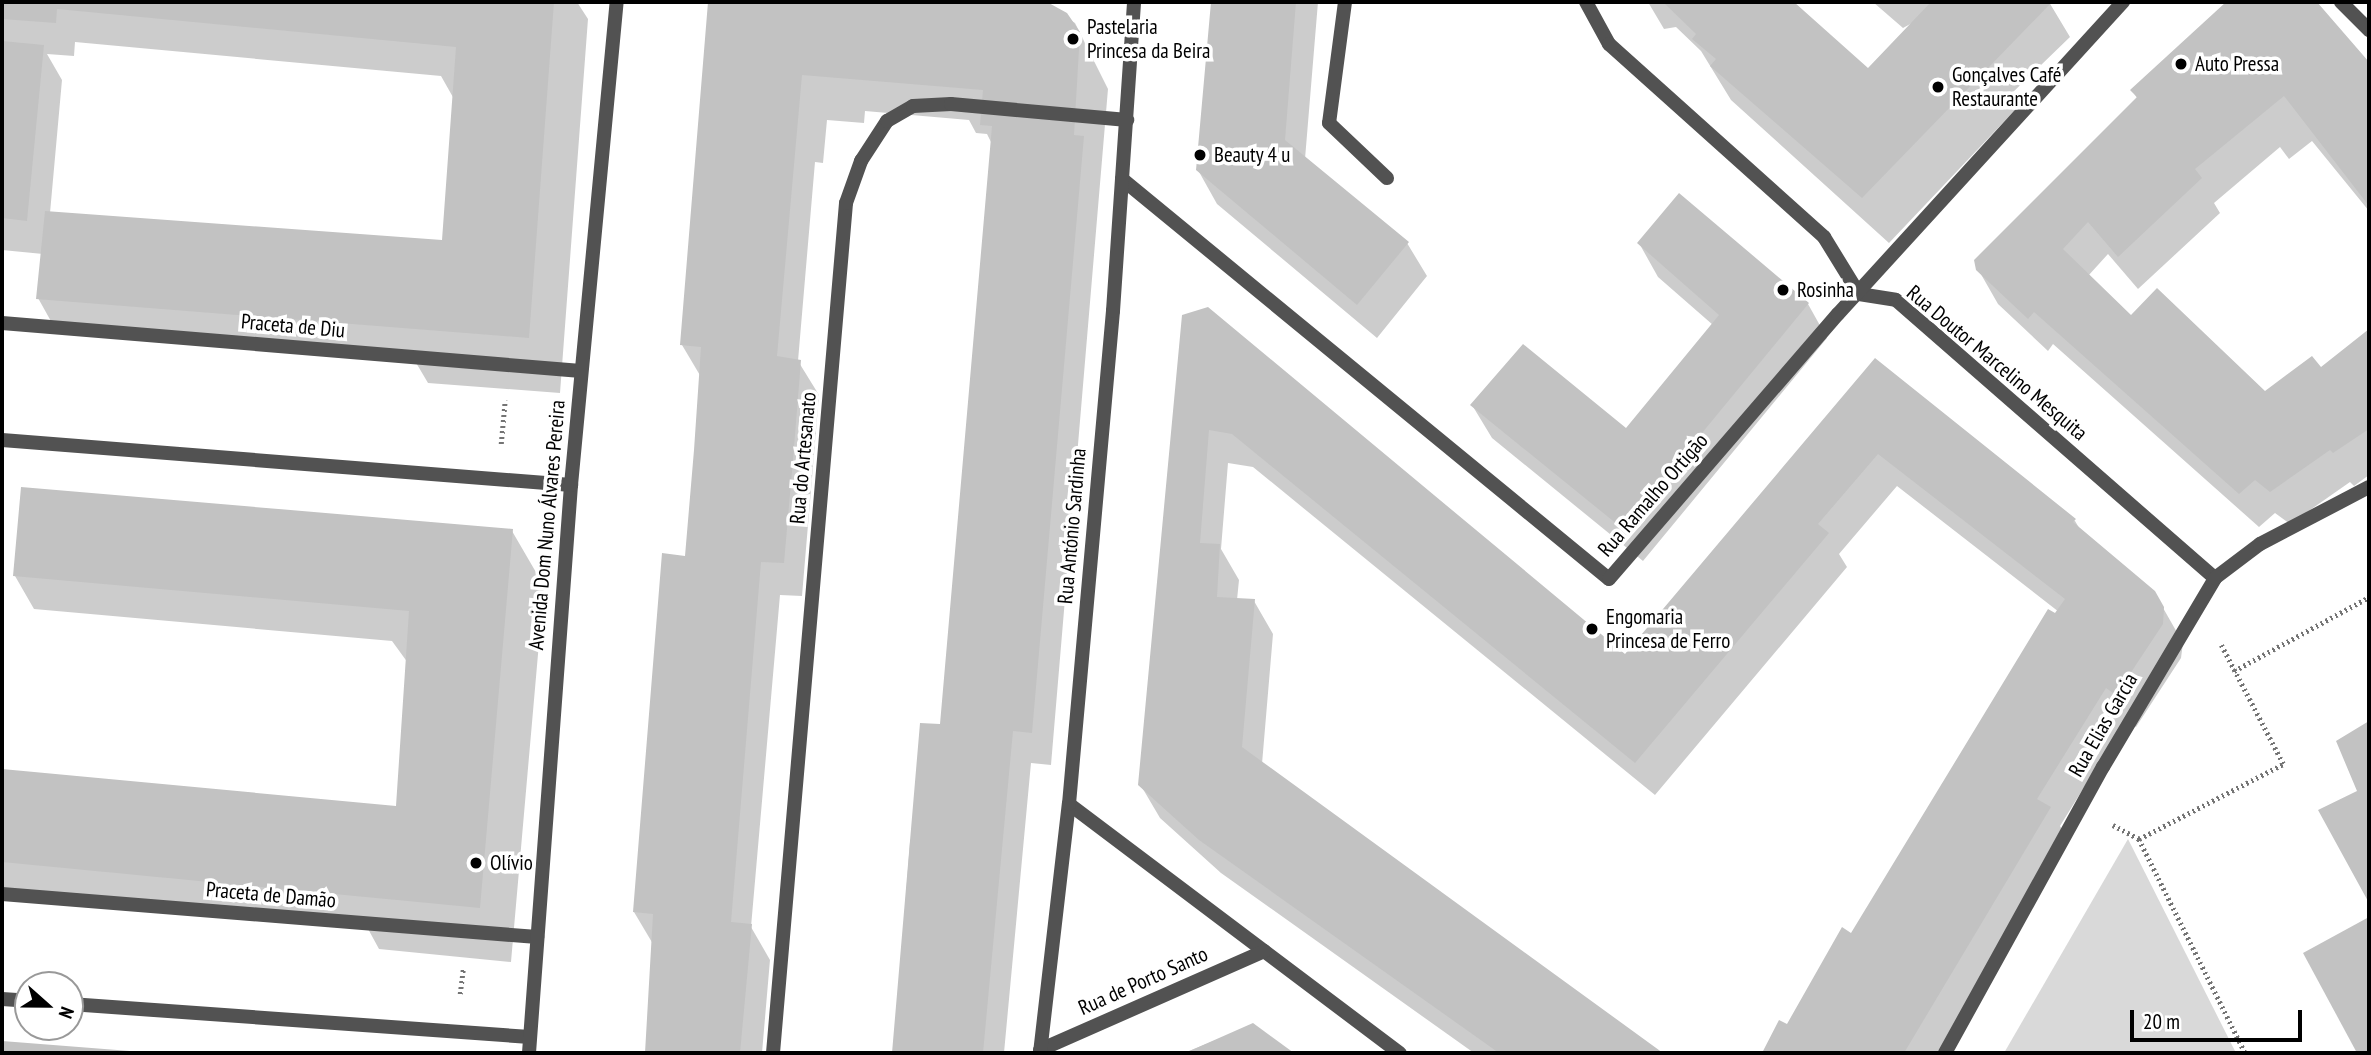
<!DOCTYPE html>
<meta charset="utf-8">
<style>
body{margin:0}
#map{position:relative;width:2371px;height:1055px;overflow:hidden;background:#fff;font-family:"PT Sans Narrow",sans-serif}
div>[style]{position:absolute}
.green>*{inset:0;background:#d9d9d9}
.shadow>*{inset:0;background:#0003}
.building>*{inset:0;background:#c2c2c2}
.path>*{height:4.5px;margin-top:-2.25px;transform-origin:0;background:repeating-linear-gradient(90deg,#747474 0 2px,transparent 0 5.5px)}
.service>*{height:14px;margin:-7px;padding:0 7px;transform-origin:7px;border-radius:7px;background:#525252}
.minor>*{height:14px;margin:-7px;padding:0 7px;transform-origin:7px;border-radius:7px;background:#525252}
.tertiary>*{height:14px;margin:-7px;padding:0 7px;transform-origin:7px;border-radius:7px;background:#525252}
.dots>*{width:19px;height:19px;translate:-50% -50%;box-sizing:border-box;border:4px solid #fff;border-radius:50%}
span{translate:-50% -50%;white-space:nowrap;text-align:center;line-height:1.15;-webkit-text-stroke:7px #fff;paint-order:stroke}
.poi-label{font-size:21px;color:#000}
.left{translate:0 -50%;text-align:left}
.street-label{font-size:21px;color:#000}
.frame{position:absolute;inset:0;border:4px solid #000;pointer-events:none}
.north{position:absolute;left:14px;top:971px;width:70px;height:70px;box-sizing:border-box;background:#fff;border:2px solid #999;border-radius:50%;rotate:111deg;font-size:19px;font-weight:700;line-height:28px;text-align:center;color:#000}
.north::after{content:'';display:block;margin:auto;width:24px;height:32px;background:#000;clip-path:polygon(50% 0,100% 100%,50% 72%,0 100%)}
.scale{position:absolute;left:2130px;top:1010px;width:172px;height:32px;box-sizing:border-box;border:4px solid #000;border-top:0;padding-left:9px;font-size:21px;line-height:24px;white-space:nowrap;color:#000;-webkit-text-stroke:5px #fff;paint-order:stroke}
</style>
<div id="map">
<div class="green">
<i style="clip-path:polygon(2128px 839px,2236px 1053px,2004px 1053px)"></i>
</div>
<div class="shadow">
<i style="clip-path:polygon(evenodd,2px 2px,577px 2px,588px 19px,560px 393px,428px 383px,415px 361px,57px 332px,38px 298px,43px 254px,2px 250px,2px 2px,75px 42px,441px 76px,454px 99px,444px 242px,50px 213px,62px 80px,47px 54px,74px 56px,75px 42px)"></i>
<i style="clip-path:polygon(709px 2px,1047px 4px,1075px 23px,1108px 89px,1051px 765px,1031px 763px,1004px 1053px,894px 1053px,910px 842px,941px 726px,992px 144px,987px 134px,976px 133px,969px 120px,865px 111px,864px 123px,827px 120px,823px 163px,815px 162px,798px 361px,819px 395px,802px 596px,780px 595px,751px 927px,770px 960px,762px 1053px,646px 1053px,653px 944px,634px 912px,687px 558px,701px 377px,682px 345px)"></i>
<i style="clip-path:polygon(1212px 2px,1318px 2px,1305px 159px,1407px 243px,1427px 276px,1377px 338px,1217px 204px,1198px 170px)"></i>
<i style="clip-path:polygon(1648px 2px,1791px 2px,1868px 71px,1914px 22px,1903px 28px,1873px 2px,2049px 2px,2070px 37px,2008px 97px,2015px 110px,1889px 243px,1731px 100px,1701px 51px,1676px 27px,1664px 29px)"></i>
<i style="clip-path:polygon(2229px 2px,2315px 2px,2369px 65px,2369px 211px,2312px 141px,2289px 159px,2280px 147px,2214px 203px,2220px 213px,2138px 289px,2108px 254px,2088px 276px,2131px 318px,2265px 394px,2321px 369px,2369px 333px,2369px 475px,2354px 486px,2350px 482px,2290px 524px,2275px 513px,2259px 527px,2053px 344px,2048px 351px,1998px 304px,1978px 269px,2137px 98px,2132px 90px)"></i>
<i style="clip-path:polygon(1639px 243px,1808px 304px,1827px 338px,1643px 561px,1492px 438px,1472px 405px,1626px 430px,1713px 325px,1658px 277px)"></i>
<i style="clip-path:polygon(1184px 316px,1625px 657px,1875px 360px,2075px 521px,2081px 531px,2154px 592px,2183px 643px,2181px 658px,2136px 727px,2125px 721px,2060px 826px,2069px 842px,1945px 1053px,1764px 1053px,1780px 1022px,1787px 1026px,1852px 936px,2059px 612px,1897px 486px,1839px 554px,1847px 567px,1655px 795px,1253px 467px,1228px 463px,1221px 549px,1239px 580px,1237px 600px,1254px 601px,1273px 634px,1262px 764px,1660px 1053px,1474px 1053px,1221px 873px,1160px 818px,1140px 784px)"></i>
<i style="clip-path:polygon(512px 531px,544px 586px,511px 962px,379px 949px,367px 927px,7px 893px,2px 885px,2px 771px,397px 808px,408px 663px,392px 641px,34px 609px,15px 576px)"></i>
<i style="clip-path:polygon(2369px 723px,2369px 899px,2321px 811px,2360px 791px,2338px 742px)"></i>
<i style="clip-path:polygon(2369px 918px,2369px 1053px,2359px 1053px,2305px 954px)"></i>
<i style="clip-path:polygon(1253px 1025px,1291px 1053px,1184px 1053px)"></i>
<i style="clip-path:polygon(2px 1042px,137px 1053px,2px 1053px)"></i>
</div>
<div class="building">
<i style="clip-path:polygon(2px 2px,554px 2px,529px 338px,36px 299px,45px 211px,442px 240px,456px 47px,57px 9px,56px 23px,2px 19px)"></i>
<i style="clip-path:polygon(708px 2px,1047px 2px,1067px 13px,1080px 32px,1074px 135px,1084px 136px,1032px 733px,1013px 731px,983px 1053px,892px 1053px,920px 723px,940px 724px,992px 126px,980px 125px,983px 90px,802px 75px,777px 356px,801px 360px,793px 460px,784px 563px,761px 562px,731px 922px,752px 924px,740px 1053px,645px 1053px,653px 914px,633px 912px,662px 553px,685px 556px,694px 450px,701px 347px,680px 345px)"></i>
<i style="clip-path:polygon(1211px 2px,1296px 2px,1285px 140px,1409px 242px,1357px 305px,1196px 170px)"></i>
<i style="clip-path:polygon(1663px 2px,1794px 2px,1868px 68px,1931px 2px,2052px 2px,1862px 198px,1710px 66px,1716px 59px,1692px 39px,1696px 34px)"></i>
<i style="clip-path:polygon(2226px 2px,2317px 2px,2369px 62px,2369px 206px,2284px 96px,2195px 169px,2202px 178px,2118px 257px,2088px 222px,2063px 249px,2131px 315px,2157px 288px,2265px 391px,2312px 356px,2321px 367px,2369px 329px,2369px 429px,2333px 453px,2330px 450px,2270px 492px,2255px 480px,2239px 494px,2034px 312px,2028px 319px,1976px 270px,1974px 260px,2137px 97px,2130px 90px)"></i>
<i style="clip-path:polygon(2px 41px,44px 45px,27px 221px,2px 218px)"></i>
<i style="clip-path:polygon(1679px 193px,1809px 303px,1623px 529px,1470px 405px,1523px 344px,1626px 428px,1719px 315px,1637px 243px)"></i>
<i style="clip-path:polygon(1208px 307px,1625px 654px,1875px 358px,2076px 519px,2073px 522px,2155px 591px,2164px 607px,2163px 624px,2116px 695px,2106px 688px,2037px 799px,2051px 807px,1904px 1053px,1762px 1053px,1779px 1020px,1787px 1024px,1842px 927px,1851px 933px,2048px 609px,2055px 613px,2065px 599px,1878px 454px,1818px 524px,1829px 533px,1635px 763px,1232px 434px,1209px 430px,1200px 543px,1220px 544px,1217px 597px,1255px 599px,1242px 747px,1663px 1053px,1499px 1053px,1199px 840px,1138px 785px,1182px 315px)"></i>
<i style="clip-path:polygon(21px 487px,513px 529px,480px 908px,2px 862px,2px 769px,396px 806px,409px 611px,13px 576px)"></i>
<i style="clip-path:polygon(2369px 721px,2369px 903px,2318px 810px,2357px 791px,2336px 741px)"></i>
<i style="clip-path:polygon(2369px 917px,2369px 1053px,2357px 1053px,2303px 953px)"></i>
<i style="clip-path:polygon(1253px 1023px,1294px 1053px,1185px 1053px)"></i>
<i style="clip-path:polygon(2px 1041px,130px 1051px,130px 1053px,2px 1053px)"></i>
</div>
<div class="path">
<i style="left:501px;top:444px;width:44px;rotate:-84.8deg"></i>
<i style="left:2234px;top:671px;width:154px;rotate:-28.7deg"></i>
<i style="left:2113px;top:825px;width:30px;rotate:28deg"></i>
<i style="left:2139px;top:839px;width:239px;rotate:63.6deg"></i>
<i style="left:2139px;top:839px;width:162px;rotate:-27.5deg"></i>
<i style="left:2283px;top:764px;width:134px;rotate:-117.5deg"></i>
<i style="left:460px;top:994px;width:26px;rotate:-83deg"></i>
</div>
<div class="service">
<i style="left:1345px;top:2px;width:122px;rotate:97.5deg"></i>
<i style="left:1329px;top:123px;width:80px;rotate:43.5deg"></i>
</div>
<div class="minor">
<i style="left:1586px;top:2px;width:48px;rotate:61.3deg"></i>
<i style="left:1609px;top:44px;width:289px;rotate:41.9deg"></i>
<i style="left:1824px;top:237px;width:67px;rotate:58.4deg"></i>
<i style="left:1859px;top:294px;width:37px;rotate:9deg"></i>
<i style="left:1896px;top:300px;width:423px;rotate:41.1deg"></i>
<i style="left:2341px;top:2px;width:40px;rotate:45deg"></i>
<i style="left:1122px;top:179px;width:630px;rotate:39.4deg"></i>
<i style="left:1609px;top:579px;width:350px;rotate:-49.2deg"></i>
<i style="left:1838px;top:314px;width:423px;rotate:-47.6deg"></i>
<i style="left:2px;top:323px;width:581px;rotate:4.74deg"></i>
<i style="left:2px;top:440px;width:571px;rotate:4.52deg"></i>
<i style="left:1069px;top:804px;width:414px;rotate:37deg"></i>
<i style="left:2px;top:894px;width:537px;rotate:4.6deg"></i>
<i style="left:2px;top:999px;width:26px;rotate:4deg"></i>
<i style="left:70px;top:1004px;width:461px;rotate:4.1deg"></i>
<i style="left:1040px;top:1050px;width:245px;rotate:-23.8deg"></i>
<i style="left:773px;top:1053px;width:853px;rotate:-85.09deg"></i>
<i style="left:846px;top:203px;width:45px;rotate:-70.3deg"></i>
<i style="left:861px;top:161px;width:48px;rotate:-57deg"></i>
<i style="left:887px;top:121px;width:30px;rotate:-30deg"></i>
<i style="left:913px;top:106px;width:38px;rotate:-3deg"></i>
<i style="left:951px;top:104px;width:177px;rotate:5.2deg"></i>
<i style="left:1040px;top:1053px;width:251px;rotate:-83.4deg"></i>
<i style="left:1069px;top:804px;width:495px;rotate:-84.9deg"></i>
<i style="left:1113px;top:311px;width:310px;rotate:-86.1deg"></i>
</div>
<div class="tertiary">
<i style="left:529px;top:1053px;width:570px;rotate:-85.77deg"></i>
<i style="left:571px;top:485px;width:485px;rotate:-84.6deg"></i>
<i style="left:1945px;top:1053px;width:327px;rotate:-61.1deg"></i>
<i style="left:2103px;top:767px;width:220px;rotate:-59.3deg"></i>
<i style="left:2215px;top:578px;width:56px;rotate:-37.1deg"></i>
<i style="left:2260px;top:544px;width:123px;rotate:-27.6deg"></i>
</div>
<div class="dots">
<i style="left:1073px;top:39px;background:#000"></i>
<i style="left:2181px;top:64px;background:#000"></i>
<i style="left:1938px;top:87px;background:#000"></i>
<i style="left:1200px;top:155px;background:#000"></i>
<i style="left:1783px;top:290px;background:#000"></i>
<i style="left:1592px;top:629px;background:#000"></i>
<i style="left:476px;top:863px;background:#000"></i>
</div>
<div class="poi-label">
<span class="left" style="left:1087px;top:39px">Pastelaria<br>Princesa da Beira</span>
<span class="left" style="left:2195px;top:64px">Auto Pressa</span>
<span class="left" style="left:1952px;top:87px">Gonçalves Café<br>Restaurante</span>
<span class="left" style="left:1214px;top:155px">Beauty 4 u</span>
<span class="left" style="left:1797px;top:290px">Rosinha</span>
<span class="left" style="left:1606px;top:629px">Engomaria<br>Princesa de Ferro</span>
<span class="left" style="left:490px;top:863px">Olívio</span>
</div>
<div class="street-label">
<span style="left:293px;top:326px;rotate:5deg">Praceta de Diu</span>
<span style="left:1997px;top:363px;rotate:40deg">Rua Doutor Marcelino Mesquita</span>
<span style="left:803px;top:458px;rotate:-85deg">Rua do Artesanato</span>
<span style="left:1653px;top:495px;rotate:-49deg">Rua Ramalho Ortigão</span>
<span style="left:547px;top:525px;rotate:-85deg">Avenida Dom Nuno Álvares Pereira</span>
<span style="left:1072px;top:526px;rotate:-85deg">Rua António Sardinha</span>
<span style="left:2103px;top:725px;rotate:-60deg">Rua Elias Garcia</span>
<span style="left:271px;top:895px;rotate:5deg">Praceta de Damão</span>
<span style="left:1143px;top:981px;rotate:-24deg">Rua de Porto Santo</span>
</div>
<div class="frame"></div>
<div class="north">N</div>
<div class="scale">20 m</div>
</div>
